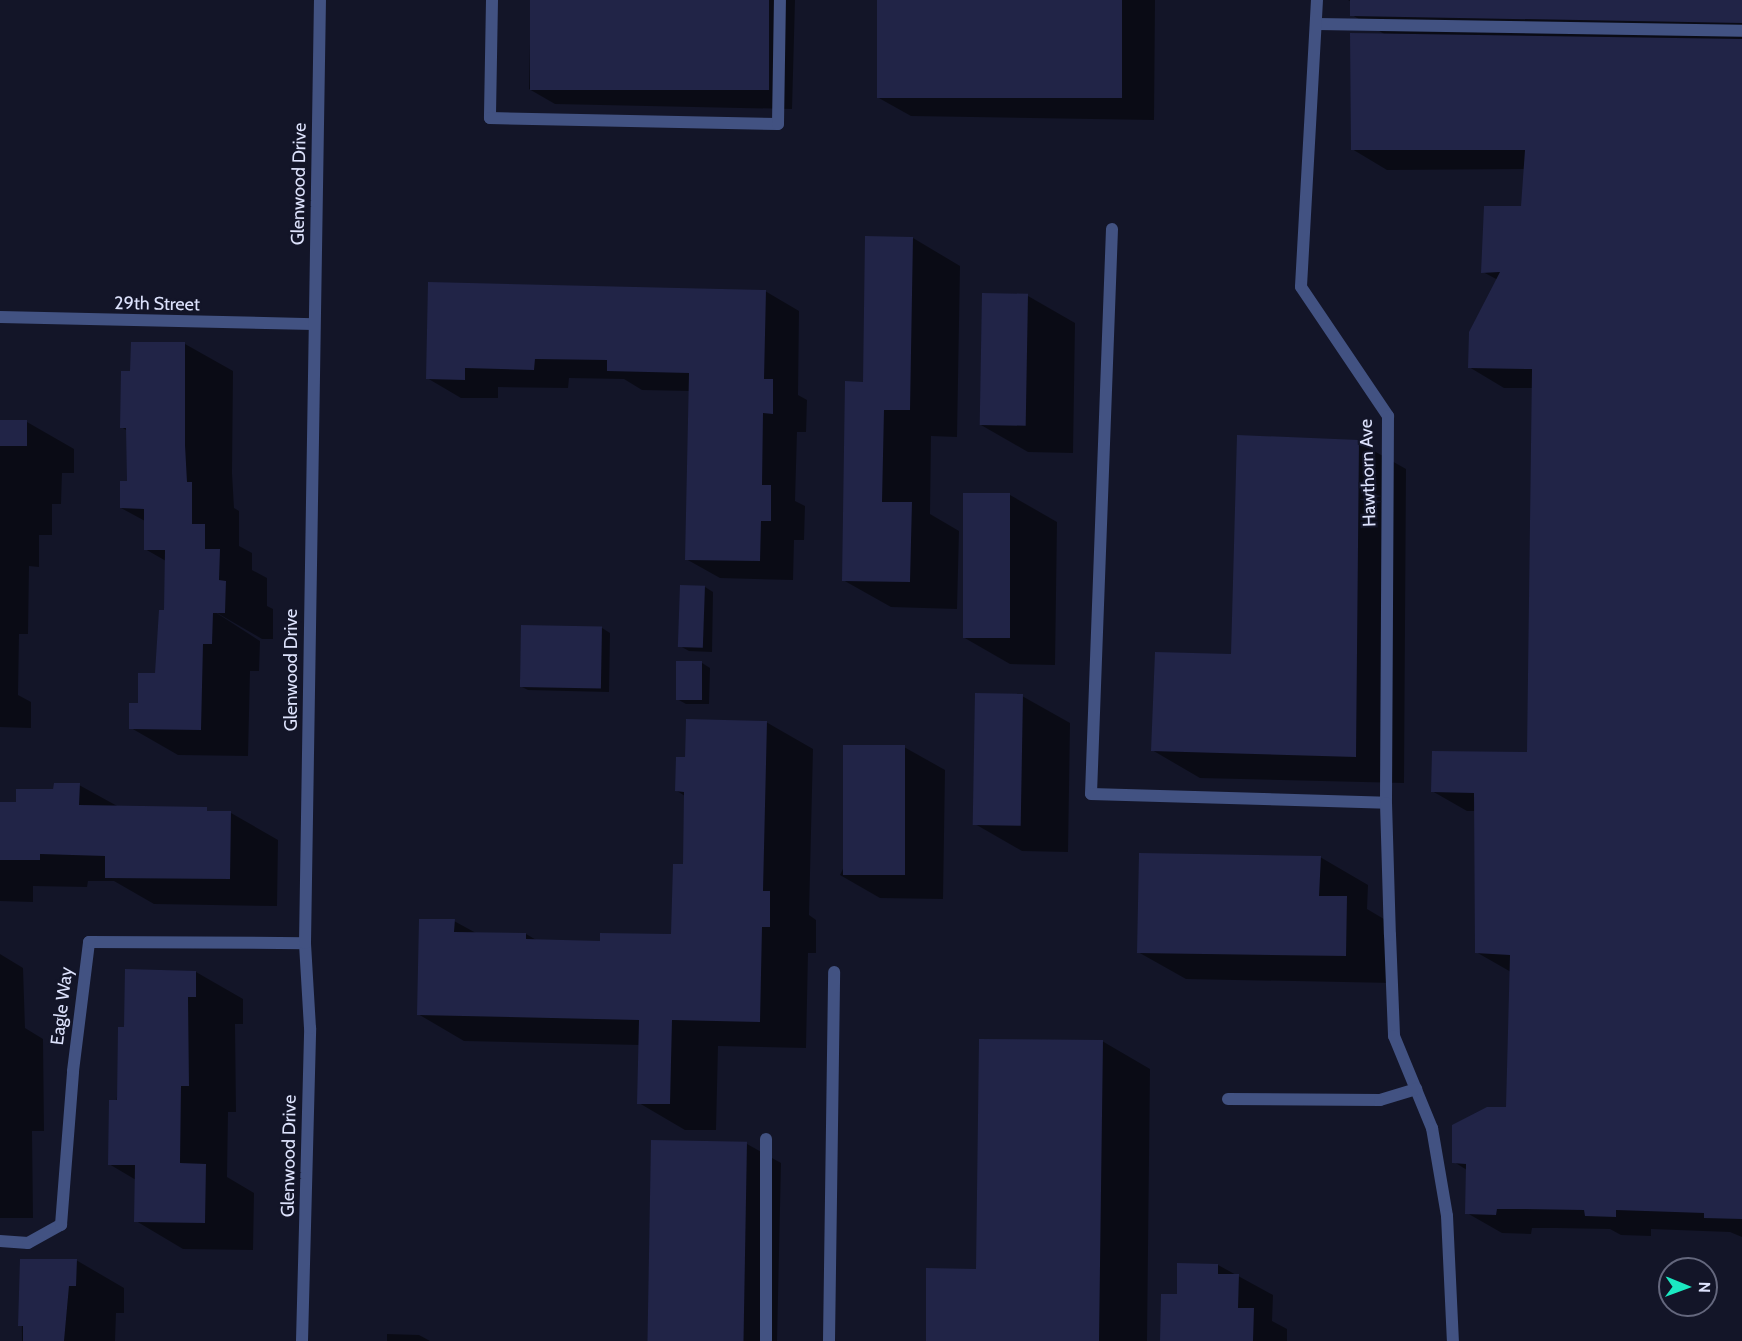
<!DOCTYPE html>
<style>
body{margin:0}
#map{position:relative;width:1742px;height:1341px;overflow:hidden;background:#131528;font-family:Cabin,sans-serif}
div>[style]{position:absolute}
.shadow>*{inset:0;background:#0007}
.building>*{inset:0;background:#212447;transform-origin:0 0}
.service>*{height:12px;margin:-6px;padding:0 6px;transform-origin:6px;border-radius:6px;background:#425282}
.minor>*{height:12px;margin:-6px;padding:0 6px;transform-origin:6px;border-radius:6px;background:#425282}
.tertiary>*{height:12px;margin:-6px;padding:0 6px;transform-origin:6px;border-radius:6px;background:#425282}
span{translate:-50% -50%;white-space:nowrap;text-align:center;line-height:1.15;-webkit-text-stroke:4.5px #131528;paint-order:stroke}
.street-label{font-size:18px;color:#dde2fc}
.north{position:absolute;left:1658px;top:1257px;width:60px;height:60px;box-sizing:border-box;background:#131528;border:2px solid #64677d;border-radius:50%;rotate:91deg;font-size:16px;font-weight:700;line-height:24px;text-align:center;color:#dde2fc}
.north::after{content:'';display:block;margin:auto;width:21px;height:27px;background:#1be9c2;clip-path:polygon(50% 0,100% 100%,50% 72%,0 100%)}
</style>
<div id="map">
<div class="shadow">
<i style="clip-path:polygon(531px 0,795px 0,792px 109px,555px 104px,529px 89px)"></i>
<i style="clip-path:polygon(879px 0,1155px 0,1154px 120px,911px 116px,877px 97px)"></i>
<i style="clip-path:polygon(1348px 0,1742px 0,1742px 1237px,1730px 1232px,1651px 1229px,1651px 1236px,1621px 1235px,1610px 1229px,1556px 1228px,1532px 1228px,1531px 1234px,1502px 1233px,1467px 1213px,1467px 1170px,1454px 1162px,1507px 1109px,1511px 972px,1476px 952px,1476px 811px,1467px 811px,1432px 791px,1529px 753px,1533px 388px,1504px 388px,1469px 367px,1498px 280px,1483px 272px,1523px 208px,1525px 169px,1387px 170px,1352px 149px,1386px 35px,1352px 15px,1352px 2px)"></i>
<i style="clip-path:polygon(913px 238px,960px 266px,957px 437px,931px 436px,930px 514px,959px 531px,957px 609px,891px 607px,843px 580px)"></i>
<i style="clip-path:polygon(430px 283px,765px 291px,799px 311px,798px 395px,807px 400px,806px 432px,797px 432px,795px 501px,805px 506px,804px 540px,794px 540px,793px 580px,720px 578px,686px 559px,690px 391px,642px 390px,624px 379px,569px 378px,568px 388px,498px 387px,498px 398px,461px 398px,427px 378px)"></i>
<i style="clip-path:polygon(1028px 296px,1075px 323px,1073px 453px,1028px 452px,981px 425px)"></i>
<i style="clip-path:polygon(132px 343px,185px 344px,233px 371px,232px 473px,234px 508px,239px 511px,239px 546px,252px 553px,252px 570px,267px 578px,267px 606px,273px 609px,273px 639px,262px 639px,212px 610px,260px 641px,259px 671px,250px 671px,248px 756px,178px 755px,131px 728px,156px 674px,166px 612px,166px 561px,145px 549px,145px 521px,121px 508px,128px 482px,128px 431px,121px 427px,132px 373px)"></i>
<i style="clip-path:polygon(0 421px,27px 422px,74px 449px,74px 473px,62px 473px,61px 504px,52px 504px,52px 535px,39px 535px,39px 567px,29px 566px,28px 634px,19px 634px,18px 695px,31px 702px,31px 728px,0 727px)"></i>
<i style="clip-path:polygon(1358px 442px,1406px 469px,1404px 783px,1200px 778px,1152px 750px,1232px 655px)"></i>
<i style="clip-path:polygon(1010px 495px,1057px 522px,1055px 665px,1010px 664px,963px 637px)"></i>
<i style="clip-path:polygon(705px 587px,713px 592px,712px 652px,689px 651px,680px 646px)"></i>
<i style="clip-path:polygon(522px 627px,602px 628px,610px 633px,609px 692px,528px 690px,520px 686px)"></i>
<i style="clip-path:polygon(702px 663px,710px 668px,709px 704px,686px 704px,677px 699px)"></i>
<i style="clip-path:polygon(1022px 696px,1070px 723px,1068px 852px,1022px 851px,975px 824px)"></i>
<i style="clip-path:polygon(766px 722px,813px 749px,809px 915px,816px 920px,816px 953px,808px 953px,806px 1048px,718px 1046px,716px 1130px,685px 1130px,639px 1103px,640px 1045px,464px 1041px,418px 1014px,454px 921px,476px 933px,526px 934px,538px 941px,601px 942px,673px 936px,684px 865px,685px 796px,677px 791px,687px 759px)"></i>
<i style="clip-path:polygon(904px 747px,945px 770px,943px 899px,880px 898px,840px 875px)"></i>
<i style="clip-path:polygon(79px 785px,119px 807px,231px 813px,278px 840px,277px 906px,154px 904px,114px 881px,88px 881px,87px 887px,33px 886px,33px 902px,0 901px,0 803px,17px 804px)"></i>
<i style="clip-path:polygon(1320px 857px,1368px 885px,1367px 909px,1394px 925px,1393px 983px,1186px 979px,1138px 952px)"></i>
<i style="clip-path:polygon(0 954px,23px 968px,25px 1028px,43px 1039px,44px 1131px,32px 1131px,33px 1218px,0 1218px)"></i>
<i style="clip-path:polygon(196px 972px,243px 999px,243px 1024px,235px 1024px,236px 1112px,228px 1112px,227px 1177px,254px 1193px,253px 1250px,183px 1249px,136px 1221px,136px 1180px,109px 1164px,125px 1029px)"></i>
<i style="clip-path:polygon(1102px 1041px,1150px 1069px,1147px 1341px,927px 1341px,978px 1270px)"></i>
<i style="clip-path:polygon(653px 1142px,747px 1144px,781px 1163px,777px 1341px,649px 1341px)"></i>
<i style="clip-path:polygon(21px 1260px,76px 1260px,124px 1288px,124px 1313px,116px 1313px,115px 1341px,22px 1341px)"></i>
<i style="clip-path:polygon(1179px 1265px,1218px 1265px,1273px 1295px,1272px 1321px,1287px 1329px,1287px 1341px,1162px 1341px,1179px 1295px)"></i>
<i style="clip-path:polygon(387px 1334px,419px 1335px,430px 1341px,387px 1341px)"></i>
</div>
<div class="building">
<i style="left:530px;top:0;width:239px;height:90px"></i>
<i style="left:877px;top:0;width:245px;height:98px"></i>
<i style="clip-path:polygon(1350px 0,1742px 0,1742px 23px,1350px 16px)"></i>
<i style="clip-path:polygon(1350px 33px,1742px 39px,1742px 1219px,1704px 1218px,1704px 1213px,1616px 1210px,1616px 1217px,1585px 1216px,1584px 1210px,1521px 1209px,1497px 1209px,1496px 1215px,1465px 1214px,1466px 1164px,1452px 1163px,1452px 1125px,1487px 1107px,1506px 1107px,1510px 955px,1475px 953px,1474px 793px,1431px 792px,1432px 751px,1527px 752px,1532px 369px,1468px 368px,1469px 332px,1500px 272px,1481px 273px,1484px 206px,1521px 206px,1525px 150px,1351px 150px)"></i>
<i style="clip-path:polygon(865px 236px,913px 237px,910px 410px,884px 410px,882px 502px,912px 502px,910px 582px,842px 581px,845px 381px,863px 382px)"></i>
<i style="clip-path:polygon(428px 282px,766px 290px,764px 379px,773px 379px,773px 414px,763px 413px,762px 485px,771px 485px,771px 521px,761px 521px,760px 561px,685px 560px,689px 373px,607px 371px,607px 360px,535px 359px,534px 370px,465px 368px,465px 380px,426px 379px)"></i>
<i style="left:982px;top:293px;width:46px;height:132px;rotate:1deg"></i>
<i style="clip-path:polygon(131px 342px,185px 342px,185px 445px,187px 482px,192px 482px,192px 524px,205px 524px,205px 549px,220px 549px,219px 580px,226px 581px,225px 613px,213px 613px,212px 644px,203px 644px,201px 730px,129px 729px,129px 703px,138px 703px,138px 673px,155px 673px,159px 610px,164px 610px,165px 550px,144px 550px,144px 509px,120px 508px,120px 481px,127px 481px,126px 428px,120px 428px,121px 371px,130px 371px)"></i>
<i style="left:0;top:420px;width:27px;height:26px"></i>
<i style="clip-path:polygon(1237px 435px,1359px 440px,1356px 757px,1151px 751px,1155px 652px,1231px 654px)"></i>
<i style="left:963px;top:493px;width:47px;height:145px"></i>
<i style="left:680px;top:585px;width:25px;height:62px;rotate:2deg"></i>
<i style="left:521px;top:625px;width:81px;height:62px;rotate:1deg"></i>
<i style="left:676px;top:661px;width:26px;height:39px"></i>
<i style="left:975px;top:693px;width:48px;height:132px;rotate:1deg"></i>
<i style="clip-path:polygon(686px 719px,767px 721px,763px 891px,770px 891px,770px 927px,762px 927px,760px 1022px,672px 1020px,670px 1104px,637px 1104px,639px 1020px,417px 1015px,419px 919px,455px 919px,454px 932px,526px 933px,526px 939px,600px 941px,600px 933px,671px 934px,673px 864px,683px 864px,684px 792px,675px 791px,676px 757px,685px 757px)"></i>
<i style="left:843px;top:745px;width:62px;height:130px"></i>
<i style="clip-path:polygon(54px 783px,80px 783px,79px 805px,207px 807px,207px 811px,231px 811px,230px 879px,105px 878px,105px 856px,40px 854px,40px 860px,0 860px,0 802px,16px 802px,16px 789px,53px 789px)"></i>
<i style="clip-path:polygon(1139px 853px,1321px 856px,1319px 896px,1347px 896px,1346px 956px,1137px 953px)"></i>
<i style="clip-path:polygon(125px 969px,196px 971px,196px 997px,188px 997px,189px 1086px,181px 1086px,180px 1163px,206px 1164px,205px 1223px,134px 1222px,135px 1165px,108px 1165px,109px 1100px,117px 1100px,118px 1027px,124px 1027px)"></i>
<i style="clip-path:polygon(979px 1039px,1103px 1040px,1099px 1341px,926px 1341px,926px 1268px,976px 1269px)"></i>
<i style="left:651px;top:1140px;width:96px;height:201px;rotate:1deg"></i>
<i style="clip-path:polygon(20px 1259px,77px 1259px,76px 1286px,69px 1286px,64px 1341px,23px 1341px,23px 1326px,18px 1326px)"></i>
<i style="clip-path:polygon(1177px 1263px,1218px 1264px,1218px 1274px,1239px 1274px,1238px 1308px,1254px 1308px,1253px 1341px,1160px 1341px,1161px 1294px,1177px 1294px)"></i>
</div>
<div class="service">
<i style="left:492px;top:0;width:118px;rotate:91deg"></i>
<i style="left:490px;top:118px;width:288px;rotate:1.2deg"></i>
<i style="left:778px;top:124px;width:124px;rotate:-89.1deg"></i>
<i style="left:1317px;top:24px;width:425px;rotate:0.9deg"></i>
<i style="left:1112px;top:229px;width:565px;rotate:92.13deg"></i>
<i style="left:1091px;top:794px;width:295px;rotate:1.7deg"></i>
<i style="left:1390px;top:935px;width:101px;rotate:87.7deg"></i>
<i style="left:1394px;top:1036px;width:100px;rotate:67.6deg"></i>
<i style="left:1432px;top:1128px;width:89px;rotate:80.3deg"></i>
<i style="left:1447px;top:1216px;width:125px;rotate:87.3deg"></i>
<i style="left:1228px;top:1099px;width:152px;rotate:0.4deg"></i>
<i style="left:1380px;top:1100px;width:38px;rotate:-17deg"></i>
<i style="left:766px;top:1139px;width:202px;rotate:90deg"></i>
<i style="left:829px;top:1341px;width:369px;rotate:-89.2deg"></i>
</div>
<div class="minor">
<i style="left:1317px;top:0;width:287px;rotate:93.2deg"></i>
<i style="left:1301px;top:287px;width:156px;rotate:56deg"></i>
<i style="left:1388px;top:416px;width:387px;rotate:90.3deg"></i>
<i style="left:1386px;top:803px;width:132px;rotate:88.3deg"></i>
<i style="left:0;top:317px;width:314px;rotate:1.3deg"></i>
<i style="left:0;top:1241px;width:28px;rotate:4deg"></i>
<i style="left:28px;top:1243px;width:38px;rotate:-29deg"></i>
<i style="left:61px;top:1225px;width:154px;rotate:-85.5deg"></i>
<i style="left:73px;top:1071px;width:130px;rotate:-82.9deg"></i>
<i style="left:89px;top:942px;width:216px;rotate:0.3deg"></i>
</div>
<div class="tertiary">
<i style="left:302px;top:1341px;width:313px;rotate:-88.5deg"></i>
<i style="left:310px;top:1028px;width:85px;rotate:-93.4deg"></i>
<i style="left:305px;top:943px;width:943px;rotate:-89.09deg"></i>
</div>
<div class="street-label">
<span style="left:299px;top:184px;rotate:-89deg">Glenwood Drive</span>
<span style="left:157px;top:304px;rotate:1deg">29th Street</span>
<span style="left:1368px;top:473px;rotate:-92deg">Hawthorn Ave</span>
<span style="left:291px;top:670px;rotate:-90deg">Glenwood Drive</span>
<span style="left:62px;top:1006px;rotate:-83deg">Eagle Way</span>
<span style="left:289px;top:1156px;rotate:-89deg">Glenwood Drive</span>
</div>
<div class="north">N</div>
</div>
